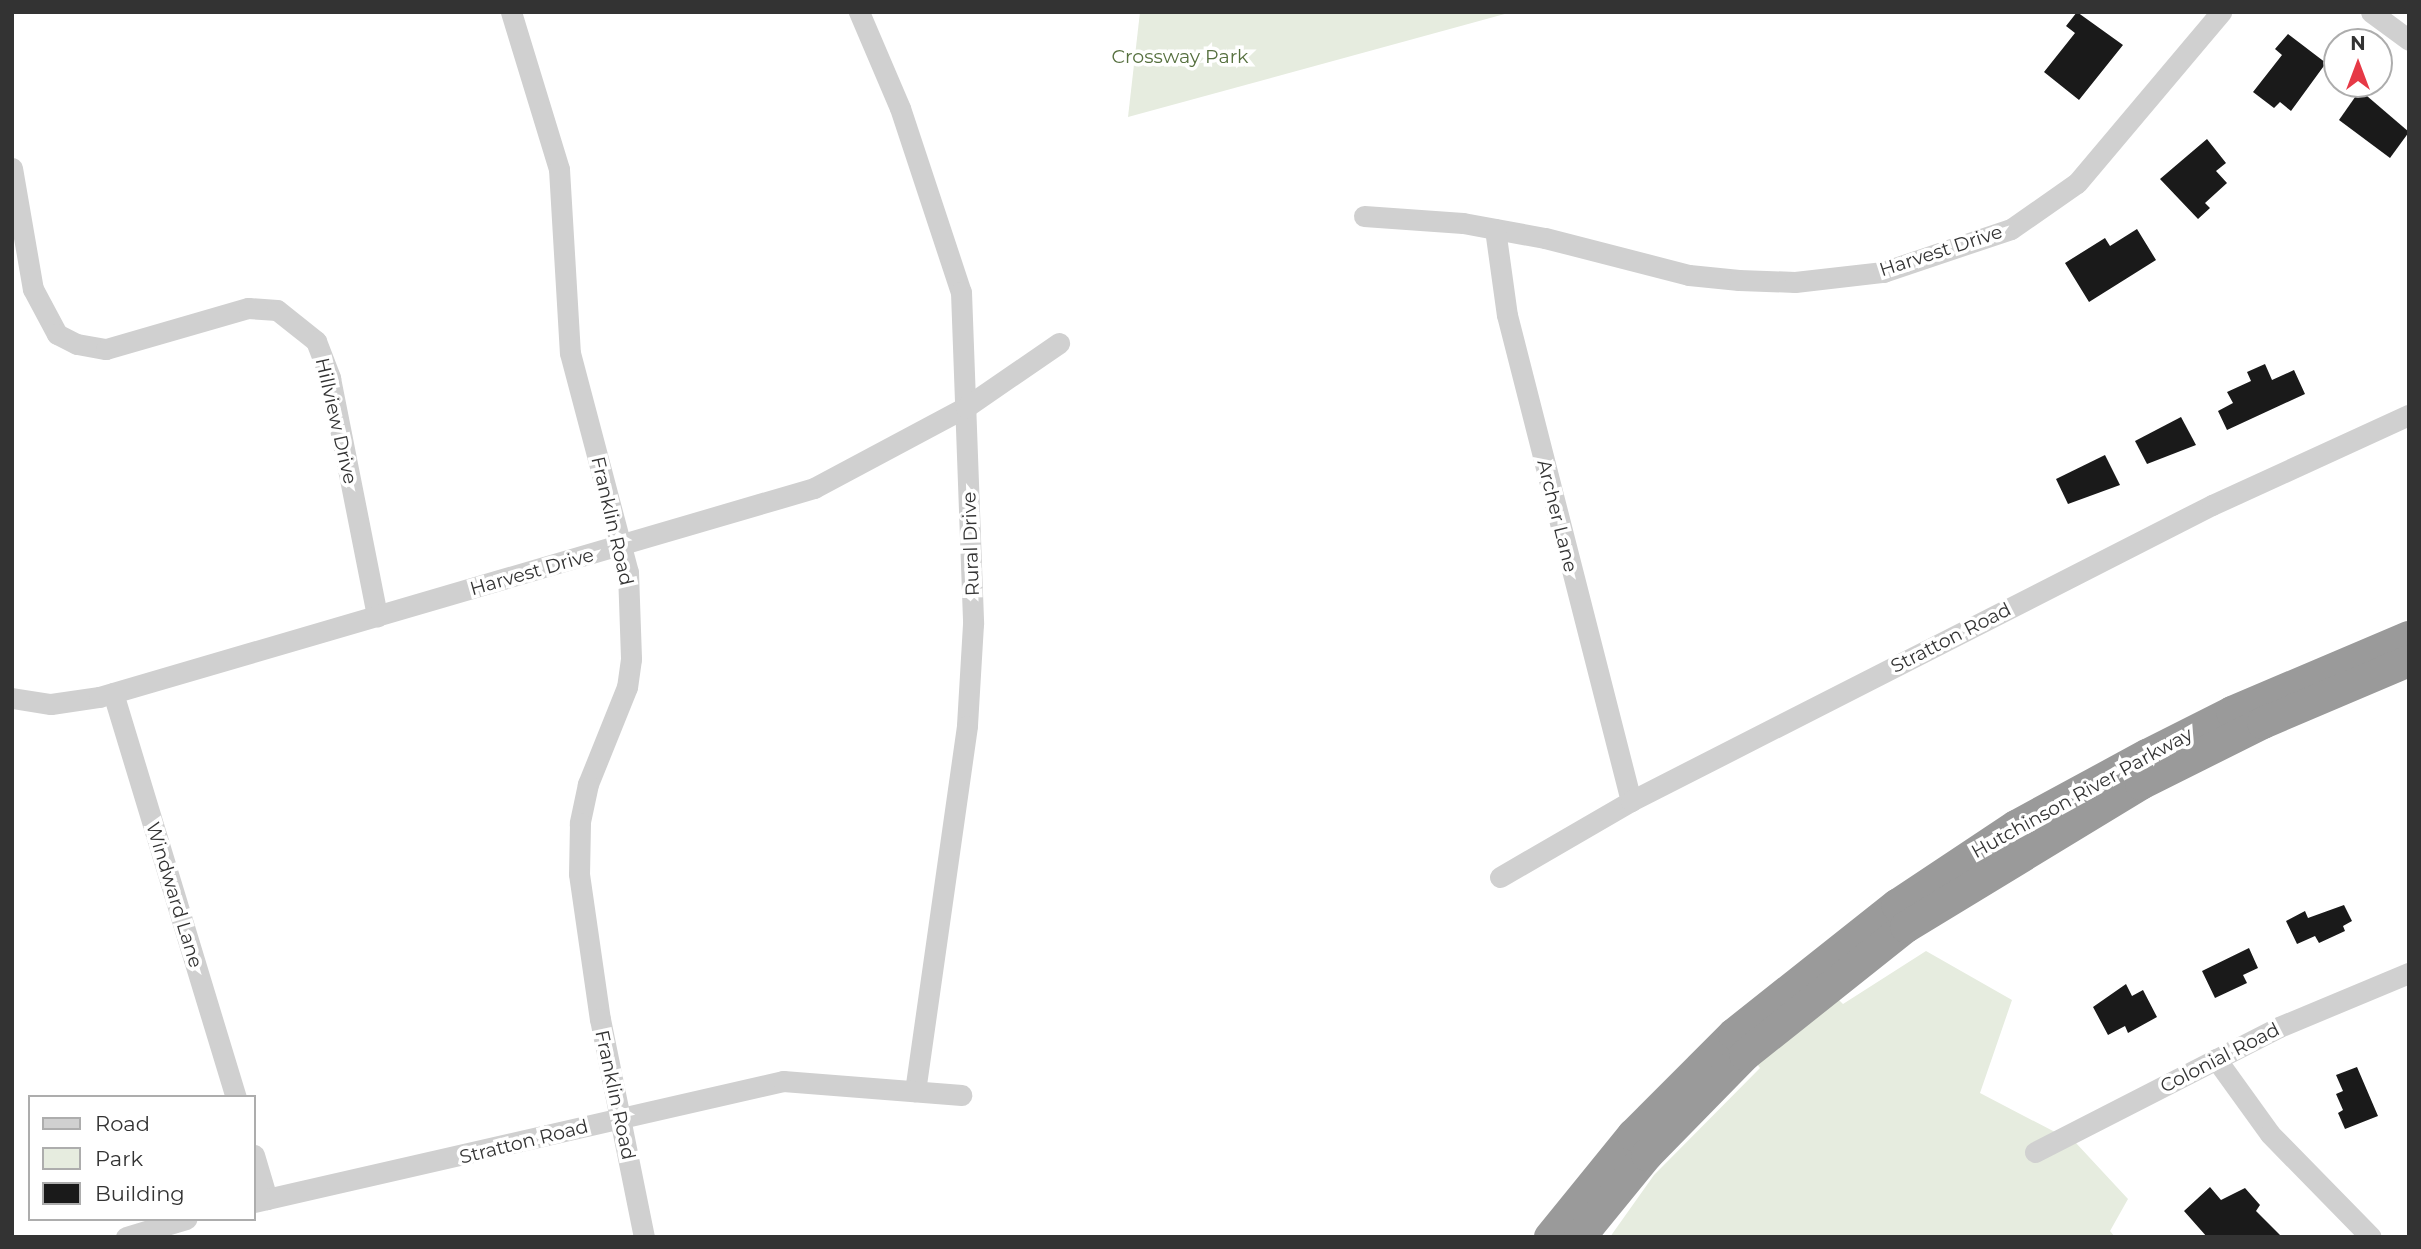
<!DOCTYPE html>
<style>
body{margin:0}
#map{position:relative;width:2421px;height:1249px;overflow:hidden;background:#fff;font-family:Montserrat,sans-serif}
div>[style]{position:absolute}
.green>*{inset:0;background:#e6ecdf}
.building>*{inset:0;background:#1a1a1a}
.minor>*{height:21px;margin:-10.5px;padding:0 10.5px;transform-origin:10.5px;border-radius:10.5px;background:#d0d0d0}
.highway>*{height:32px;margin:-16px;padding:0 16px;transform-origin:16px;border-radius:16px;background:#9a9a9a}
span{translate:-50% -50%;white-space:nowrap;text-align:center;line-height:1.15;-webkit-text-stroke:7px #fff;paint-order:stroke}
.park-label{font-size:19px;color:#56703f}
.street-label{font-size:19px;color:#333}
.frame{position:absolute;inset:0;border:14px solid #333;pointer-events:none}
.legend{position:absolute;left:28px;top:1095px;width:228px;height:126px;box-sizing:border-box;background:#fff;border:2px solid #adadad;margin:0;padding:9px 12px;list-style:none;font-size:21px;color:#333}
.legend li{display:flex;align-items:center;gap:14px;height:35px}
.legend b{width:35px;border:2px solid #adadad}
.north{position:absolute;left:2323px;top:28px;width:70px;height:70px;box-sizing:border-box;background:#fff;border:2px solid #adadad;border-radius:50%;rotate:0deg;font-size:19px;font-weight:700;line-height:28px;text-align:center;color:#333}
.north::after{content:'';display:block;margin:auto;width:24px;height:32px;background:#e63946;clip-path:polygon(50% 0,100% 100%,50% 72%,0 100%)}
</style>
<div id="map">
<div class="green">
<i style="clip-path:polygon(1140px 12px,1512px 12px,1128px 117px)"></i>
<i style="clip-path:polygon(1926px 951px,2012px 1000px,1980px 1093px,2076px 1143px,2128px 1199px,2110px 1231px,2115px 1237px,1610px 1237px,1654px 1175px,1760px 1068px,1754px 1060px,1832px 993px,1843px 1004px)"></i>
</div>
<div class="building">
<i style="clip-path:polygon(2077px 12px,2123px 45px,2079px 100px,2044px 72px,2075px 33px,2066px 26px)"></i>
<i style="clip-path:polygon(2288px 34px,2326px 63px,2291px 111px,2280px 102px,2274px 108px,2253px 92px,2282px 55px,2275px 49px)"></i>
<i style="clip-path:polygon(2360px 90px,2409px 132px,2390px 158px,2339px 120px)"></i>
<i style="clip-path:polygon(2207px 139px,2226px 163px,2216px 171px,2227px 183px,2205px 203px,2210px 208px,2198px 219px,2160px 179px)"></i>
<i style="clip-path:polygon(2137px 229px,2156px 260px,2089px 302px,2065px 263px,2105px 238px,2110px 246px)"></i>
<i style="clip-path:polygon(2265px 364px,2272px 380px,2294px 370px,2305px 394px,2227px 430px,2218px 411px,2233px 403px,2227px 392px,2251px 381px,2247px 372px)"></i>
<i style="clip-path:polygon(2181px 417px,2196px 445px,2147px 464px,2135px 441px)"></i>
<i style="clip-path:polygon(2105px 455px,2120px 485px,2068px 504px,2056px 479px)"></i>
<i style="clip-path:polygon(2344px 905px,2352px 921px,2343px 926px,2345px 931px,2319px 943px,2315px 936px,2297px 944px,2286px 921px,2305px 911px,2308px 918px)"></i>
<i style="clip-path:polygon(2249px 948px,2258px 968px,2243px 975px,2247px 983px,2215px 998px,2202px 971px)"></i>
<i style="clip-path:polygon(2126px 984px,2132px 996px,2143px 990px,2157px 1017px,2128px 1033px,2125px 1026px,2108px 1035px,2093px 1007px)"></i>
<i style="clip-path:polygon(2357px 1067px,2378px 1116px,2345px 1129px,2338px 1113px,2343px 1110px,2336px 1094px,2343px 1091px,2336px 1075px)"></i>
<i style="clip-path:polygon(2210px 1187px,2221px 1200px,2245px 1188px,2260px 1205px,2256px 1211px,2282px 1237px,2207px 1237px,2184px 1211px)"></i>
</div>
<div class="minor">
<i style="left:511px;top:12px;width:164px;rotate:73deg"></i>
<i style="left:559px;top:169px;width:184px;rotate:86.6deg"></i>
<i style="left:570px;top:353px;width:227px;rotate:75.2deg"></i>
<i style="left:628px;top:572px;width:87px;rotate:88deg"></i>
<i style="left:631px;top:659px;width:28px;rotate:98deg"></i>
<i style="left:627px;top:687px;width:105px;rotate:111.9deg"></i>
<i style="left:588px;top:784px;width:40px;rotate:102deg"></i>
<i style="left:580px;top:823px;width:51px;rotate:91.1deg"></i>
<i style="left:579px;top:874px;width:147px;rotate:81.8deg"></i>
<i style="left:600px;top:1019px;width:222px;rotate:78.6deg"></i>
<i style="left:859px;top:12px;width:104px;rotate:66.9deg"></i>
<i style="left:900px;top:108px;width:194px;rotate:71.7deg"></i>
<i style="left:961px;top:292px;width:332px;rotate:87.9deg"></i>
<i style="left:973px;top:624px;width:102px;rotate:93.4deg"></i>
<i style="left:967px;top:726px;width:369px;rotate:98.1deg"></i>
<i style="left:2371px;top:12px;width:47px;rotate:36.4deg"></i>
<i style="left:12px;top:168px;width:123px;rotate:80.2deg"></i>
<i style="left:33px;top:289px;width:51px;rotate:61.9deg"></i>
<i style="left:57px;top:334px;width:22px;rotate:27deg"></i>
<i style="left:77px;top:344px;width:29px;rotate:10deg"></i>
<i style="left:106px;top:349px;width:148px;rotate:-16.1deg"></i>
<i style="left:248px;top:308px;width:29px;rotate:4deg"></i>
<i style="left:277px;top:310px;width:50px;rotate:38.5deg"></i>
<i style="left:316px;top:341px;width:40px;rotate:69deg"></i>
<i style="left:330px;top:378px;width:243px;rotate:78.8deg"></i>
<i style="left:1364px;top:216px;width:99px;rotate:4deg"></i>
<i style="left:1463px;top:223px;width:83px;rotate:10.4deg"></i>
<i style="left:1545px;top:238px;width:149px;rotate:14.4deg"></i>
<i style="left:1689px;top:275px;width:50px;rotate:5.7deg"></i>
<i style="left:1739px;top:280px;width:56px;rotate:2deg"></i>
<i style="left:1795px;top:282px;width:89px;rotate:-6.5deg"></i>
<i style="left:1883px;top:272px;width:135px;rotate:-18.6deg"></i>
<i style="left:2011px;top:229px;width:80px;rotate:-34.9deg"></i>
<i style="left:2077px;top:183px;width:224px;rotate:-49.9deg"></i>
<i style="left:1495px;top:229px;width:87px;rotate:82.1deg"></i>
<i style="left:1507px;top:315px;width:502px;rotate:75.69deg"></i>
<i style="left:113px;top:693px;width:422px;rotate:73.1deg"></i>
<i style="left:12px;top:698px;width:39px;rotate:9deg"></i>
<i style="left:51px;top:704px;width:49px;rotate:-8.3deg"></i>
<i style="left:99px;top:697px;width:745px;rotate:-16.29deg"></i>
<i style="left:814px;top:488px;width:172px;rotate:-28.1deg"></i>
<i style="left:966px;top:407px;width:113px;rotate:-34.5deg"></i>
<i style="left:1500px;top:877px;width:151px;rotate:-30.1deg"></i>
<i style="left:1631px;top:801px;width:652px;rotate:-27deg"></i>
<i style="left:2212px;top:505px;width:217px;rotate:-24.6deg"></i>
<i style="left:2216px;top:1059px;width:92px;rotate:54.2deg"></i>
<i style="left:2270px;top:1134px;width:144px;rotate:45.6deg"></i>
<i style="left:2035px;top:1152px;width:274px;rotate:-27.1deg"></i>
<i style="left:2279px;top:1027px;width:141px;rotate:-22.6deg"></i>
<i style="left:254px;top:1155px;width:46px;rotate:73.5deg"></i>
<i style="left:254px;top:1202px;width:543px;rotate:-12.88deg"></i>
<i style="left:783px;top:1081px;width:179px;rotate:4.5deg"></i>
<i style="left:126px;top:1237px;width:63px;rotate:-16.7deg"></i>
</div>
<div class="highway">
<i style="left:1550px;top:1237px;width:132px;rotate:-50.9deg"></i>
<i style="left:1633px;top:1135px;width:143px;rotate:-45deg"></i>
<i style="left:1734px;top:1034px;width:208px;rotate:-38.4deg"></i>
<i style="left:1897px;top:905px;width:143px;rotate:-33.6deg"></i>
<i style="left:2016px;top:826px;width:149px;rotate:-28.5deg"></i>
<i style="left:2147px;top:755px;width:95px;rotate:-26.8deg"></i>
<i style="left:2232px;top:712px;width:192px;rotate:-23deg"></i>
<i style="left:1580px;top:1237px;width:106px;rotate:-50.7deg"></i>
<i style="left:1647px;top:1155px;width:140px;rotate:-45.6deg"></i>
<i style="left:1745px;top:1055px;width:206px;rotate:-38.5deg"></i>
<i style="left:1906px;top:927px;width:275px;rotate:-31.3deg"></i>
<i style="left:2141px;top:784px;width:136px;rotate:-26.6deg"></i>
<i style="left:2263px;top:723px;width:159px;rotate:-23deg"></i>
</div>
<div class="park-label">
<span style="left:1180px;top:57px">Crossway Park</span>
</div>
<div class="street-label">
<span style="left:1941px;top:251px;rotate:-18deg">Harvest Drive</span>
<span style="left:336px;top:421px;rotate:77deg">Hillview Drive</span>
<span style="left:1557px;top:516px;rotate:76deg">Archer Lane</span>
<span style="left:612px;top:521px;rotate:77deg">Franklin Road</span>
<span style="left:971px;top:544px;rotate:-92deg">Rural Drive</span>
<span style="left:532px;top:572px;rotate:-16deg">Harvest Drive</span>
<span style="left:1951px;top:638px;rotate:-27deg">Stratton Road</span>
<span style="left:2082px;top:793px;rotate:-29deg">Hutchinson River Parkway</span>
<span style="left:174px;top:895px;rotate:73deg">Windward Lane</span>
<span style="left:2220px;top:1058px;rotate:-27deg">Colonial Road</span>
<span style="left:615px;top:1095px;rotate:78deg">Franklin Road</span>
<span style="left:524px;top:1142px;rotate:-14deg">Stratton Road</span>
</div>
<div class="frame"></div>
<ul class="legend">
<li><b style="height:9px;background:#d0d0d0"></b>Road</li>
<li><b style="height:19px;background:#e6ecdf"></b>Park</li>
<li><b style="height:19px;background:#1a1a1a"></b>Building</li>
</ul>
<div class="north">N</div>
</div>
